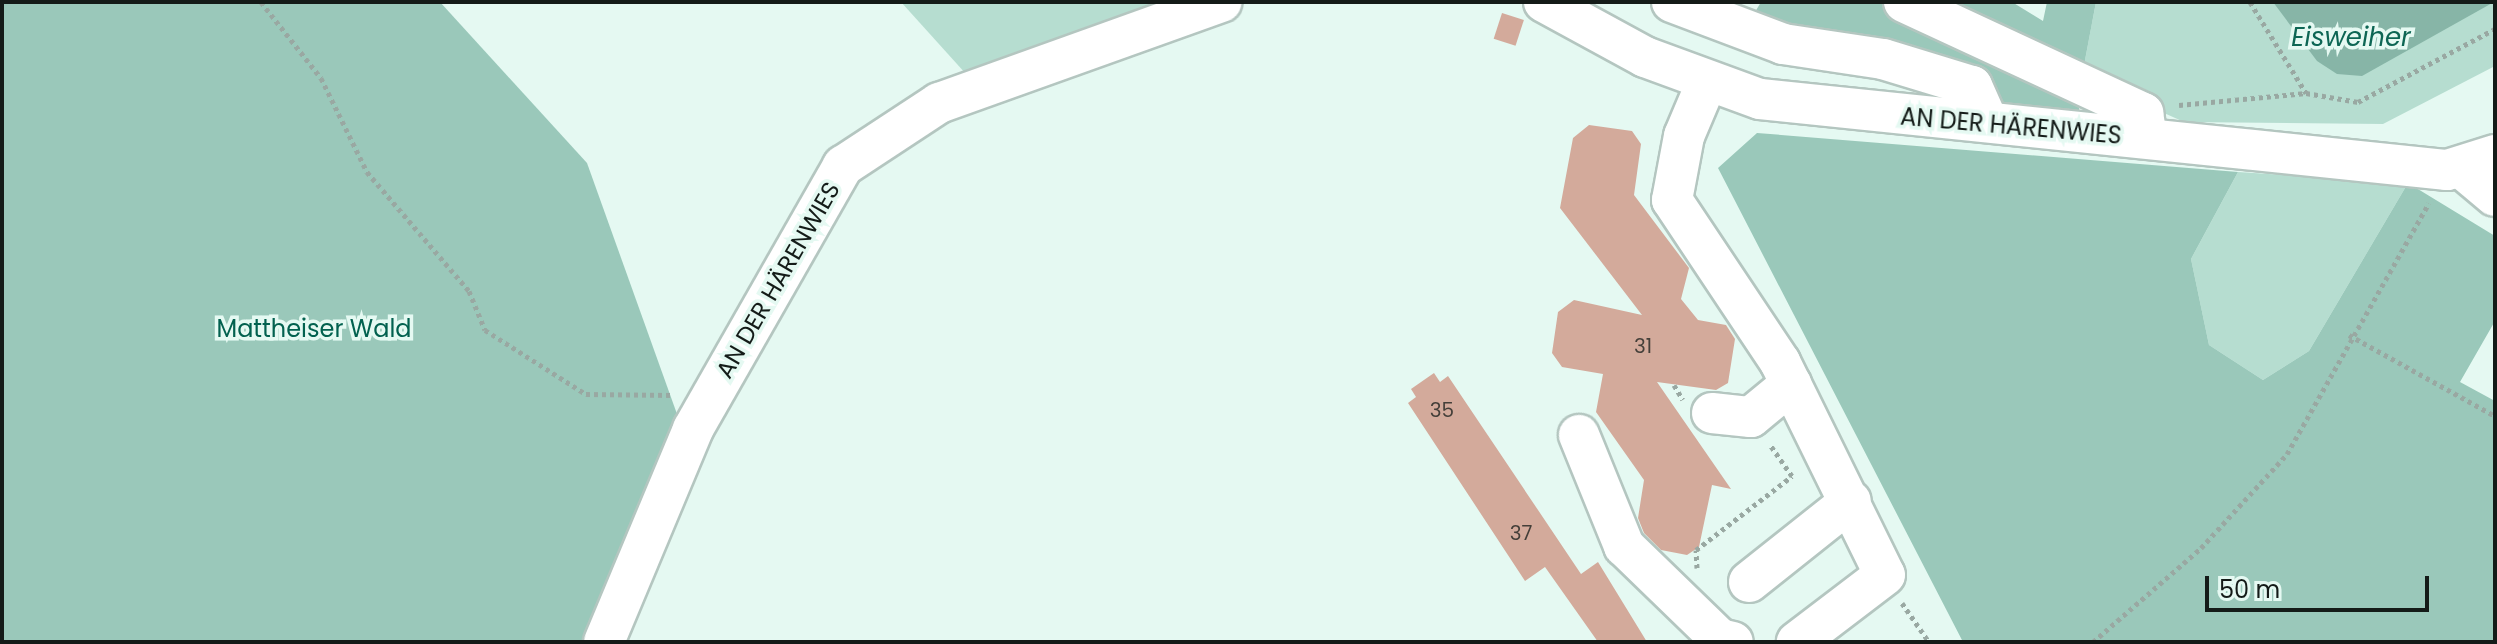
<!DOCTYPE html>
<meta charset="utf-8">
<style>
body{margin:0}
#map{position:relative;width:2497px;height:644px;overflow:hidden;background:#e5f9f2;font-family:Poppins,sans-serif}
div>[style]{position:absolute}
.green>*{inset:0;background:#b6ddd0}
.forest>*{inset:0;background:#9ac8ba}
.water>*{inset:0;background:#87b5a7}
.building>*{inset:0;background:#d3aa9b;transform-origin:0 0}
.path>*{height:5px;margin-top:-2.5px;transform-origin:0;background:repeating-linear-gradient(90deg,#99a8a2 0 4px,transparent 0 8px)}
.roads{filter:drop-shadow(2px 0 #b4c6c0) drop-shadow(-2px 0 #b4c6c0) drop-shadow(0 2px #b4c6c0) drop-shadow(0 -2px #b4c6c0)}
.minor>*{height:40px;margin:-20px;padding:0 20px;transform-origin:20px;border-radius:20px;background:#fff}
span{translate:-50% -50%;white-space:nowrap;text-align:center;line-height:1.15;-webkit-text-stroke:7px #e5f9f2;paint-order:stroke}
.number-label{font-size:20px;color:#443f39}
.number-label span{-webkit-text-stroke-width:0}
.street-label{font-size:24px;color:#141b18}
.park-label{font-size:24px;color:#02614f}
.water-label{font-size:26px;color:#0d6654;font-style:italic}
.frame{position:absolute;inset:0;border:4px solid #141b18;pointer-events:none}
.scale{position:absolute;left:2205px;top:576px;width:224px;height:36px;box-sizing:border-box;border:4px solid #141b18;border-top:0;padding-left:10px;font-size:24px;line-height:28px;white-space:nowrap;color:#141b18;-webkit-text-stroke:6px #e5f9f2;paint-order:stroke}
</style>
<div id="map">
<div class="green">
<i style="clip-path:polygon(901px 2px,1179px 2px,966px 74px)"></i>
<i style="clip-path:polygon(2096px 2px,2495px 2px,2495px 66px,2383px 124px,2184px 122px,2082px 76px)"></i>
<i style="clip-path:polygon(2238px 172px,2408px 183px,2309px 351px,2263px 380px,2209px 345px,2191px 259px)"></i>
</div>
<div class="forest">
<i style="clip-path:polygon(2px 2px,440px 2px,587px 163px,677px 414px,598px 642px,2px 642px)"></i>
<i style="clip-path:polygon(1761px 2px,1885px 2px,2079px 94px,2079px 120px,1996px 115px,1748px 24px)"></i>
<i style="clip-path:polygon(1927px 2px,2012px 2px,2043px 21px,2047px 2px,2096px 2px,2082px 76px)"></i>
<i style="clip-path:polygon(1757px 133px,2238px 172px,2191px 259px,2209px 345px,2263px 380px,2309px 351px,2408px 183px,2495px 236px,2495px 321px,2460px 382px,2495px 401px,2495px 642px,1963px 642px,1718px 168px)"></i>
</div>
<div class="water">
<i style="clip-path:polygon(2273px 2px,2494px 2px,2362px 76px,2337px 74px,2317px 61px)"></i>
</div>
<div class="building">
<i style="left:1502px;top:13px;width:23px;height:27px;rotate:18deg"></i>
<i style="clip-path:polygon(1589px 125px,1632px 131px,1641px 144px,1634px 195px,1689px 268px,1681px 299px,1698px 320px,1726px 325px,1735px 339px,1728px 383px,1716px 390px,1657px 382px,1731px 489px,1712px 485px,1699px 547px,1687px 555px,1661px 550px,1644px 533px,1638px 518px,1644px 480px,1596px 412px,1603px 374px,1562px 367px,1552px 353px,1558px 312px,1574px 300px,1642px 315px,1560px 208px,1573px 138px)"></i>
<i style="clip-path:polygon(1434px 373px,1440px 382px,1448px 376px,1581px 574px,1598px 562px,1647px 642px,1598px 642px,1545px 567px,1525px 581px,1408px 403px,1416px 397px,1411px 389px)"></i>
</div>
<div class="path">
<i style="left:261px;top:2px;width:97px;rotate:51.7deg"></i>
<i style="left:321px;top:78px;width:105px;rotate:63.9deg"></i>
<i style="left:367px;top:172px;width:157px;rotate:49.4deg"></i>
<i style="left:469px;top:291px;width:42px;rotate:67.7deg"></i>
<i style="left:485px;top:330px;width:120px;rotate:32.4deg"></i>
<i style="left:586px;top:394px;width:87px;rotate:0.7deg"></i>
<i style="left:2250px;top:2px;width:107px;rotate:58.4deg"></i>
<i style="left:2306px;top:93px;width:53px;rotate:9.8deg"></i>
<i style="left:2358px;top:102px;width:155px;rotate:-28.1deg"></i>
<i style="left:2179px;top:105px;width:128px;rotate:-5.4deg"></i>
<i style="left:2349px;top:335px;width:167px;rotate:29deg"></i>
<i style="left:1674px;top:385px;width:17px;rotate:59deg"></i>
<i style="left:1697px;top:568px;width:18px;rotate:-93deg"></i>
<i style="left:1696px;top:550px;width:121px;rotate:-37.6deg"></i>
<i style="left:1792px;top:476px;width:39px;rotate:-125deg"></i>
<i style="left:1902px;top:603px;width:47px;rotate:55.3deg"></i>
<i style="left:2093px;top:642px;width:143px;rotate:-41deg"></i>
<i style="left:2201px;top:548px;width:127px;rotate:-47.5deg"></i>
<i style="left:2287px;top:454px;width:288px;rotate:-60.5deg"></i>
</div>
<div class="roads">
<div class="minor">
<i style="left:1544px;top:2px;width:115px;rotate:28.6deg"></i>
<i style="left:1645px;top:57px;width:122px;rotate:20.1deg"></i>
<i style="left:1760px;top:99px;width:691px;rotate:5.9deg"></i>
<i style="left:2447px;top:170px;width:50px;rotate:-17.4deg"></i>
<i style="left:1672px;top:2px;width:119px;rotate:20.7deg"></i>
<i style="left:1783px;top:44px;width:101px;rotate:8.5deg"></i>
<i style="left:1883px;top:59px;width:93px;rotate:16.9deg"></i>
<i style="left:1972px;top:86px;width:39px;rotate:66deg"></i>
<i style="left:1904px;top:2px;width:264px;rotate:24.9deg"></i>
<i style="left:2143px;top:113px;width:24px;rotate:81deg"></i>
<i style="left:1706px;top:84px;width:56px;rotate:112.9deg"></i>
<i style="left:1684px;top:136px;width:65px;rotate:100.6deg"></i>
<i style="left:1672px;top:200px;width:195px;rotate:56.3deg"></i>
<i style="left:1780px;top:362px;width:237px;rotate:63.8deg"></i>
<i style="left:1885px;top:575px;width:111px;rotate:142.7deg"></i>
<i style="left:2464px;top:170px;width:40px;rotate:40deg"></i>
<i style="left:1712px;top:413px;width:39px;rotate:6deg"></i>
<i style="left:1751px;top:417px;width:52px;rotate:-39.5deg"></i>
<i style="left:1579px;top:435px;width:120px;rotate:67.9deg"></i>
<i style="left:1624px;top:546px;width:134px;rotate:44.1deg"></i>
<i style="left:1720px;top:639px;width:13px;rotate:13deg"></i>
<i style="left:1749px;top:582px;width:130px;rotate:-38.5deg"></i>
<i style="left:604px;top:642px;width:231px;rotate:-67.3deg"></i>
<i style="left:693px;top:429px;width:303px;rotate:-60.3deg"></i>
<i style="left:843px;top:166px;width:115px;rotate:-33.3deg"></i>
<i style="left:939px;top:103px;width:300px;rotate:-19.7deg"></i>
</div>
</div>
<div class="number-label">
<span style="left:1643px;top:346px">31</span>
<span style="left:1442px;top:410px">35</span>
<span style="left:1521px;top:533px">37</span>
</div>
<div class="street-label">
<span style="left:2011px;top:126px;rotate:5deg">AN DER HÄRENWIES</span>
<span style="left:778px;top:280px;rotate:-60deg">AN DER HÄRENWIES</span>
</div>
<div class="park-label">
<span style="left:314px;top:329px">Mattheiser Wald</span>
</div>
<div class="water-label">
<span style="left:2351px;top:38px">Eisweiher</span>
</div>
<div class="frame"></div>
<div class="scale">50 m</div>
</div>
